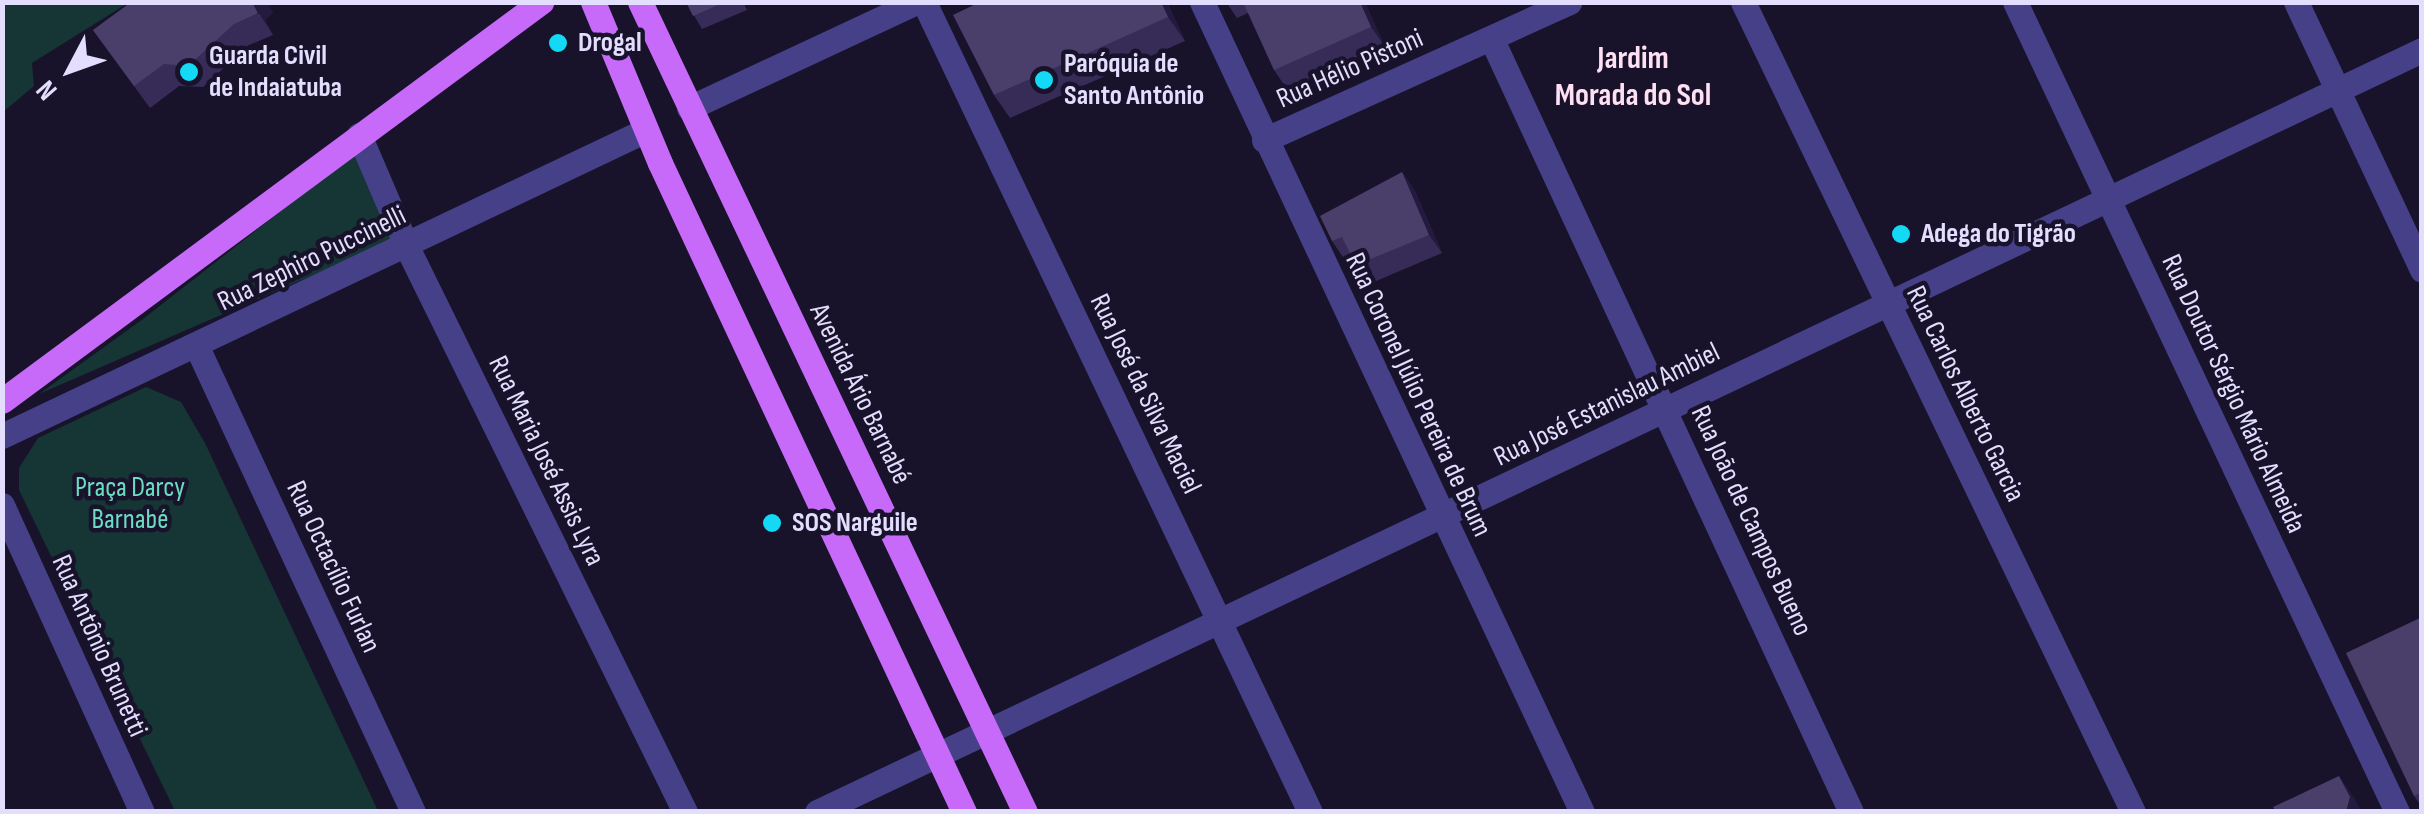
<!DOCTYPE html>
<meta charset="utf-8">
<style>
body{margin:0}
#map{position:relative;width:2424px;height:814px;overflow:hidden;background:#18132b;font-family:"Sofia Sans Condensed",sans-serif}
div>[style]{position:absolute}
.green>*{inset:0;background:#163535}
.street>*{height:25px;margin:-12.5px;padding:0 12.5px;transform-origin:12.5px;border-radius:12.5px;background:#454088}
.primary>*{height:25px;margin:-12.5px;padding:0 12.5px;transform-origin:12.5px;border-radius:12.5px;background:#c76af9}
.wall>*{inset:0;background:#372c58}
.shaded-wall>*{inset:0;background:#231a3f}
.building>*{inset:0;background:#493f6a}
.dots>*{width:28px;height:28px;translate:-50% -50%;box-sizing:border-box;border:5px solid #18132b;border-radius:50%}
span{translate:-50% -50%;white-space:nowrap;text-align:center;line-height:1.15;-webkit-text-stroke:9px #18132b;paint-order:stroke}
.poi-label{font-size:28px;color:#e3defe;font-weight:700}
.left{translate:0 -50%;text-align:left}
.street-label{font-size:28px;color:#e3defe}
.park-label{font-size:28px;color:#6cddc3}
.quarter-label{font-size:32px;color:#fee0f2;font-weight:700}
.frame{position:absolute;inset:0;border:5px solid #e3defe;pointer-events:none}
.north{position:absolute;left:20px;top:20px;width:100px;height:100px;-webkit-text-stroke:8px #18132b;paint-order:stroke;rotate:229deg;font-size:28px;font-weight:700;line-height:40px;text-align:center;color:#e3defe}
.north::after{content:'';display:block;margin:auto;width:35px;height:45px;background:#e3defe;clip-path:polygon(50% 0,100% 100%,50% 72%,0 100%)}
</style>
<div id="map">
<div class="green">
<i style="clip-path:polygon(2px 3px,3px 2px,128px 3px,32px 63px,34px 86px,3px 112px)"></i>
<i style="clip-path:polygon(355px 153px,394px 240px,39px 394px,143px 319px)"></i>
<i style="clip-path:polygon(146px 387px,181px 402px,205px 443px,378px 811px,175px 811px,19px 490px,19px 468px,38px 438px)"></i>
</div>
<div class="street">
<i style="left:924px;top:2px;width:897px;rotate:64.52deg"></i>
<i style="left:1202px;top:2px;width:895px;rotate:64.87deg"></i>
<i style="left:1743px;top:2px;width:899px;rotate:64.29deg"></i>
<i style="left:2015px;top:2px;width:896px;rotate:64.75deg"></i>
<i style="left:2296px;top:2px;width:296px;rotate:64.8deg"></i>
<i style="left:1492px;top:40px;width:851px;rotate:65.06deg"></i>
<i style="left:689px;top:108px;width:251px;rotate:-25deg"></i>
<i style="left:359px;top:135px;width:122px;rotate:66.8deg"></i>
<i style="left:407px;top:247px;width:630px;rotate:63.8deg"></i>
<i style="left:1264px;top:140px;width:335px;rotate:-24.3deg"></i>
<i style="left:197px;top:347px;width:513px;rotate:65.08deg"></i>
<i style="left:2px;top:436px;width:713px;rotate:-25.41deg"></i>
<i style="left:2px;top:505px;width:337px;rotate:65.5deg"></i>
<i style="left:817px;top:812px;width:1777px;rotate:-25.4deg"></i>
</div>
<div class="primary">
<i style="left:593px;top:2px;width:174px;rotate:67.4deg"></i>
<i style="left:660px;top:163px;width:717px;rotate:64.9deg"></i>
<i style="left:640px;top:2px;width:897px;rotate:64.58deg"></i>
<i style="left:2px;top:401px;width:671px;rotate:-36.51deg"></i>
</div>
<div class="wall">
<i style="clip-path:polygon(686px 2px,743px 2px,747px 10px,702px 29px)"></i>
<i style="clip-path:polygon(1167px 2px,1185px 41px,1010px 118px,994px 95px)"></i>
<i style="clip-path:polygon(1226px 2px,1365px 2px,1384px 45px,1287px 89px,1274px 70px,1248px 13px,1237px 18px)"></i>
<i style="clip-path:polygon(273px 12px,265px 20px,273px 35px,249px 45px,203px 87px,179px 86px,150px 108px,93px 30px)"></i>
<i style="clip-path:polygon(1402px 172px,1415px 191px,1442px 253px,1369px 284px,1352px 257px,1345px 260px,1332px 241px)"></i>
<i style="clip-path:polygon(2422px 617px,2422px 807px,2414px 796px)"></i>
</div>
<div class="shaded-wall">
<i style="clip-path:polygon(252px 2px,267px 2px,273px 12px,265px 20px,273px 35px)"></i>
<i style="clip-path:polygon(1161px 2px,1167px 2px,1185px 41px,1168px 17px)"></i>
<i style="clip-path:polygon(1360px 2px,1365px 2px,1384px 45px,1371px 27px)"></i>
<i style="clip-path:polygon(1402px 172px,1415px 191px,1442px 253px,1429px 235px)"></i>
<i style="clip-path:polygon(2339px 776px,2355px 799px,2362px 812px,2346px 812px)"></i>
</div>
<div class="building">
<i style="clip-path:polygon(131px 2px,252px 2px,258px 13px,234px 24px,188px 66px,164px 64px,134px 86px,93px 30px)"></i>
<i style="clip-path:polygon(686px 2px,725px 2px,693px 16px)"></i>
<i style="clip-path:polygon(980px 2px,1161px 2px,1168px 17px,994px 95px,953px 15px)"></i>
<i style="clip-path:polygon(1243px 2px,1360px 2px,1371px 27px,1274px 70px)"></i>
<i style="clip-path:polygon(1402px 172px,1429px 235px,1356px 265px,1342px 237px,1332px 241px,1320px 216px)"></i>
<i style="clip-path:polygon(2422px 617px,2422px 792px,2414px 796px,2346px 653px)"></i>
<i style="clip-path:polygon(2339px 776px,2350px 797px,2346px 812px,2276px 812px,2273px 807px)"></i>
</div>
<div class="dots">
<i style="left:558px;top:43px;background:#13d9f5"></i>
<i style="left:189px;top:72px;background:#13d9f5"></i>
<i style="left:1044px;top:80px;background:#13d9f5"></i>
<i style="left:1901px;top:234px;background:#13d9f5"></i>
<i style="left:772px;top:523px;background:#13d9f5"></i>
</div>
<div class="poi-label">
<span class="left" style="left:578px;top:43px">Drogal</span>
<span class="left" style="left:209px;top:72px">Guarda Civil<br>de Indaiatuba</span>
<span class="left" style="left:1064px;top:80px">Paróquia de<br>Santo Antônio</span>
<span class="left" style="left:1921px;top:234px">Adega do Tigrão</span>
<span class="left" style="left:792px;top:523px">SOS Narguile</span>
</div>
<div class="street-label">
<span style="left:1350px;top:69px;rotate:-24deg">Rua Hélio Pistoni</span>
<span style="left:312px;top:259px;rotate:-26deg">Rua Zephiro Puccinelli</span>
<span style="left:860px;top:394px;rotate:64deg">Avenida Ário Barnabé</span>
<span style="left:1145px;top:394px;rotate:64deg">Rua José da Silva Maciel</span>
<span style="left:1965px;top:394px;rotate:64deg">Rua Carlos Alberto Garcia</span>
<span style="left:2233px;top:394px;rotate:65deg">Rua Doutor Sérgio Mário Almeida</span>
<span style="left:1418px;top:395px;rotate:65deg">Rua Coronel Júlio Pereira de Brum</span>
<span style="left:1607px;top:405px;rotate:-26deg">Rua José Estanislau Ambiel</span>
<span style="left:546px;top:461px;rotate:64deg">Rua Maria José Assis Lyra</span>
<span style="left:1751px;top:521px;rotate:65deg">Rua João de Campos Bueno</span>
<span style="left:333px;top:567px;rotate:65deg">Rua Octacílio Furlan</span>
<span style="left:99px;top:646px;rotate:66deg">Rua Antônio Brunetti</span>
</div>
<div class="park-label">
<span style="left:130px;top:504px">Praça Darcy<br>Barnabé</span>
</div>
<div class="quarter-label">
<span style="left:1633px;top:78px">Jardim<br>Morada do Sol</span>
</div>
<div class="frame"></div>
<div class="north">N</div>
</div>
